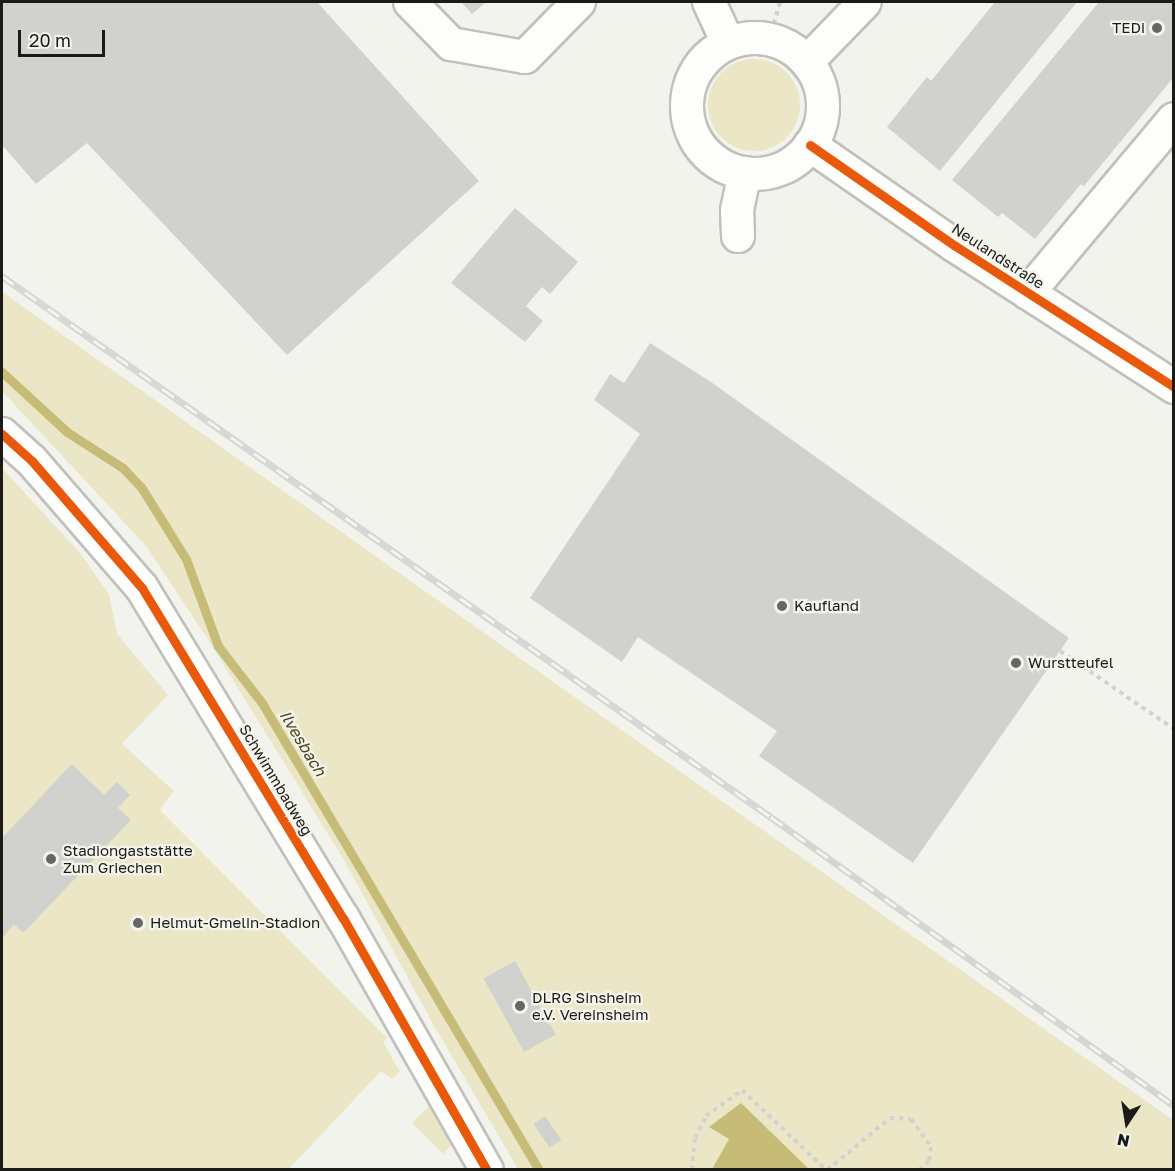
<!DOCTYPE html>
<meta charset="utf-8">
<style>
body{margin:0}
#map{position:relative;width:1175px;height:1171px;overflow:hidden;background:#f3f3ee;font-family:"Golos Text",sans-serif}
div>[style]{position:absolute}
.green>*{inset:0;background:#eae6c6}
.round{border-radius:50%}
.water>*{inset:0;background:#c6bc78}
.stream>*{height:9px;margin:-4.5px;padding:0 4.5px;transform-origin:4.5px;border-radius:4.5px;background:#c6bc78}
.building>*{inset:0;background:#d1d1ce;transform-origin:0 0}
.path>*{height:4px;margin-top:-2px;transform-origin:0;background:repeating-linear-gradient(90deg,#d2d2d1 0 4.5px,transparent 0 9px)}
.roads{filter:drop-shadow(2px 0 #c0c0bc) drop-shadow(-2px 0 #c0c0bc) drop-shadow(0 2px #c0c0bc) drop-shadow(0 -2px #c0c0bc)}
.minor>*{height:32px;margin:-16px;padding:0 16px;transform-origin:16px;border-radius:16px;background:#fdfdfc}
.minor>.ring{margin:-16px;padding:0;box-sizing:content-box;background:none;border:32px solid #fdfdfc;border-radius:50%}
.rail>*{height:7px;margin-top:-3.5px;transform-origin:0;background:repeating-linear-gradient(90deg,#f5f4ec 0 14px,#d5d5d4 0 28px);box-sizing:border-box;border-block:2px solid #d5d5d4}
.cycleway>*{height:9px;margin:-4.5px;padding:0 4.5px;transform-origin:4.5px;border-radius:4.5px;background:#e8590c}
.dots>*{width:16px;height:16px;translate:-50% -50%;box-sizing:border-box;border:3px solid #f5f4ec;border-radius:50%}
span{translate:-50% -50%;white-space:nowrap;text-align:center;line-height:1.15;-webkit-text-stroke:4.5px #f5f4ec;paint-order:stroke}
.poi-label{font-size:15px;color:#1a1a17}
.right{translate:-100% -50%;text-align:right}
.left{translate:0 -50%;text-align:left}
.street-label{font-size:15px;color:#1a1a17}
.water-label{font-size:16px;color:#4c461e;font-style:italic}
.frame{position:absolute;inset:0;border:3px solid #1a1a17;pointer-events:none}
.north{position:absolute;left:1097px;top:1093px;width:60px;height:60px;-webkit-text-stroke:4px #f5f4ec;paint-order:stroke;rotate:192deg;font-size:16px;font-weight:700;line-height:24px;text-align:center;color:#1a1a17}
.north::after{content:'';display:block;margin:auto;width:21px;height:27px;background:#1a1a17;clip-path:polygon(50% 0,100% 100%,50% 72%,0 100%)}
.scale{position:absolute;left:18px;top:30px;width:87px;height:27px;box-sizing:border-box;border:3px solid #1a1a17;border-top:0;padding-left:8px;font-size:18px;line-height:21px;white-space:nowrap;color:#1a1a17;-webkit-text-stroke:4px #f5f4ec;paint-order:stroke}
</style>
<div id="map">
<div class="green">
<i class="round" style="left:708px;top:59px;width:92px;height:92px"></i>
<i style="clip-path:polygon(2px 292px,1173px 1120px,1173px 1169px,518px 1169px,433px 1024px,344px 860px,209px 641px,146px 546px,2px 391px)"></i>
<i style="clip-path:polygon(2px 468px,80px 553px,109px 594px,117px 634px,168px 695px,122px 744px,174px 791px,160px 810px,387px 1038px,383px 1042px,400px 1072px,392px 1079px,381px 1071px,289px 1169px,2px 1169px)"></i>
<i style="clip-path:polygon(431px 1104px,455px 1142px,443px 1154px,412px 1123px)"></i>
</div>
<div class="water">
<i style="clip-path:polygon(741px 1103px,809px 1169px,712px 1169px,729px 1139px,709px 1127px)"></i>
</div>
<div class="stream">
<i style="left:2px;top:372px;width:88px;rotate:42.7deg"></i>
<i style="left:67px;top:432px;width:67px;rotate:32.7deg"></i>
<i style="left:123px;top:468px;width:26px;rotate:47deg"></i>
<i style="left:141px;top:487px;width:85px;rotate:58deg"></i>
<i style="left:186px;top:559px;width:93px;rotate:69.8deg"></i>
<i style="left:218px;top:646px;width:72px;rotate:52.3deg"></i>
<i style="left:262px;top:703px;width:543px;rotate:59.33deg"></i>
</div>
<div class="building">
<i style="clip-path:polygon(2px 2px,317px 2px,479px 181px,287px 355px,87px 143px,36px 184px,2px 145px)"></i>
<i style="clip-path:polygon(461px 2px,486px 2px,472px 14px)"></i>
<i style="clip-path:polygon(995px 2px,1077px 2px,940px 171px,887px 127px,927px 77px,931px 81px)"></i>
<i style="clip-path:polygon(1099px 2px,1173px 2px,1173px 78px,1084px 186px,1081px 184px,1035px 239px,1002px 213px,998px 217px,952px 180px)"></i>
<i style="clip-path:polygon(515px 208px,578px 262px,550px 294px,542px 287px,526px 306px,543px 321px,525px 342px,451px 283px)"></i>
<i style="clip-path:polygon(650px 343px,711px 382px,1069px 638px,913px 863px,759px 756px,777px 731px,638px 637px,622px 662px,530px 598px,640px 434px,594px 400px,610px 374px,624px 383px)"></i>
<i style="clip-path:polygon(72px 764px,104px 795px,117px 782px,130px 795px,118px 808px,131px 820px,23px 933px,14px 924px,2px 938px,2px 838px)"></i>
<i style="left:515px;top:961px;width:84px;height:36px;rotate:61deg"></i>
<i style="left:545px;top:1116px;width:29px;height:14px;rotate:56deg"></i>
</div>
<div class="path">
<i style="left:774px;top:24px;width:23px;rotate:-75deg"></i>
<i style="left:1060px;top:651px;width:138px;rotate:34.4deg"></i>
<i style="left:692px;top:1170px;width:32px;rotate:-85deg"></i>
<i style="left:695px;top:1138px;width:25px;rotate:-63deg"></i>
<i style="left:706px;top:1116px;width:44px;rotate:-35.8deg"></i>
<i style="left:742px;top:1090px;width:116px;rotate:43.6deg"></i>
<i style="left:827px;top:1170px;width:82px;rotate:-39.5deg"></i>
<i style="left:890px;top:1118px;width:21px;rotate:3deg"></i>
<i style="left:911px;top:1119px;width:34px;rotate:54deg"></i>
<i style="left:931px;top:1147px;width:14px;rotate:98deg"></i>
<i style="left:929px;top:1161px;width:13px;rotate:138deg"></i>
</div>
<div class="roads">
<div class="minor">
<i style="left:410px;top:2px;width:59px;rotate:45.7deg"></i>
<i style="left:451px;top:44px;width:75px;rotate:10deg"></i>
<i style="left:525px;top:57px;width:77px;rotate:-45.5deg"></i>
<i style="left:709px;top:2px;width:45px;rotate:65.1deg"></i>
<i class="ring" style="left:687px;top:38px;width:104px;height:104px"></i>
<i style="left:807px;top:62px;width:83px;rotate:-46deg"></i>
<i style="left:810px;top:145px;width:175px;rotate:34.8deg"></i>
<i style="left:954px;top:245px;width:262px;rotate:32.8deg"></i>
<i style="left:738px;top:236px;width:26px;rotate:-92deg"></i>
<i style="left:737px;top:210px;width:38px;rotate:-78deg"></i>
<i style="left:1028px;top:293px;width:227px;rotate:-50deg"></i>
<i style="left:2px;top:434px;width:40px;rotate:42deg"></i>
<i style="left:32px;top:461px;width:168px;rotate:49.1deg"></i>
<i style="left:142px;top:588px;width:386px;rotate:58.7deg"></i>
<i style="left:343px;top:918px;width:290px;rotate:60.3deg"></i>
</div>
</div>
<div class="rail">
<i style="left:2px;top:276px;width:940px;rotate:35.13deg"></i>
<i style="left:771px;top:817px;width:496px;rotate:35.6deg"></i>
</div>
<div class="cycleway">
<i style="left:810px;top:145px;width:175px;rotate:34.8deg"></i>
<i style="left:954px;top:245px;width:262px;rotate:32.8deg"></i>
<i style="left:2px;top:434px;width:40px;rotate:42deg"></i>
<i style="left:32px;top:461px;width:168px;rotate:49.1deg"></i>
<i style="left:142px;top:588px;width:386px;rotate:58.7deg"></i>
<i style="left:343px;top:918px;width:290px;rotate:60.3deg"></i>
</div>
<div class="dots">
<i style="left:1157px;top:28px;background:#666662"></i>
<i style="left:782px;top:606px;background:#666662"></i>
<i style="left:1016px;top:663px;background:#666662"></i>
<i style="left:51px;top:859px;background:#666662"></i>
<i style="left:138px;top:923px;background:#666662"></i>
<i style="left:520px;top:1006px;background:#666662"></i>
</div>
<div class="poi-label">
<span class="right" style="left:1145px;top:28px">TEDi</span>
<span class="left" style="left:794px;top:606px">Kaufland</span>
<span class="left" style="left:1028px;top:663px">Wurstteufel</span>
<span class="left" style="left:63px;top:859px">Stadiongaststätte<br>Zum Griechen</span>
<span class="left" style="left:150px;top:923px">Helmut-Gmelin-Stadion</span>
<span class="left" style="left:532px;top:1006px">DLRG Sinsheim<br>e.V. Vereinsheim</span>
</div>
<div class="street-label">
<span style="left:998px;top:256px;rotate:33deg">Neulandstraße</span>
<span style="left:276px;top:780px;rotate:59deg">Schwimmbadweg</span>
</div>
<div class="water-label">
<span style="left:303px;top:743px;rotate:59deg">Ilvesbach</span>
</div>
<div class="frame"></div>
<div class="north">N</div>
<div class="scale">20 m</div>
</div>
